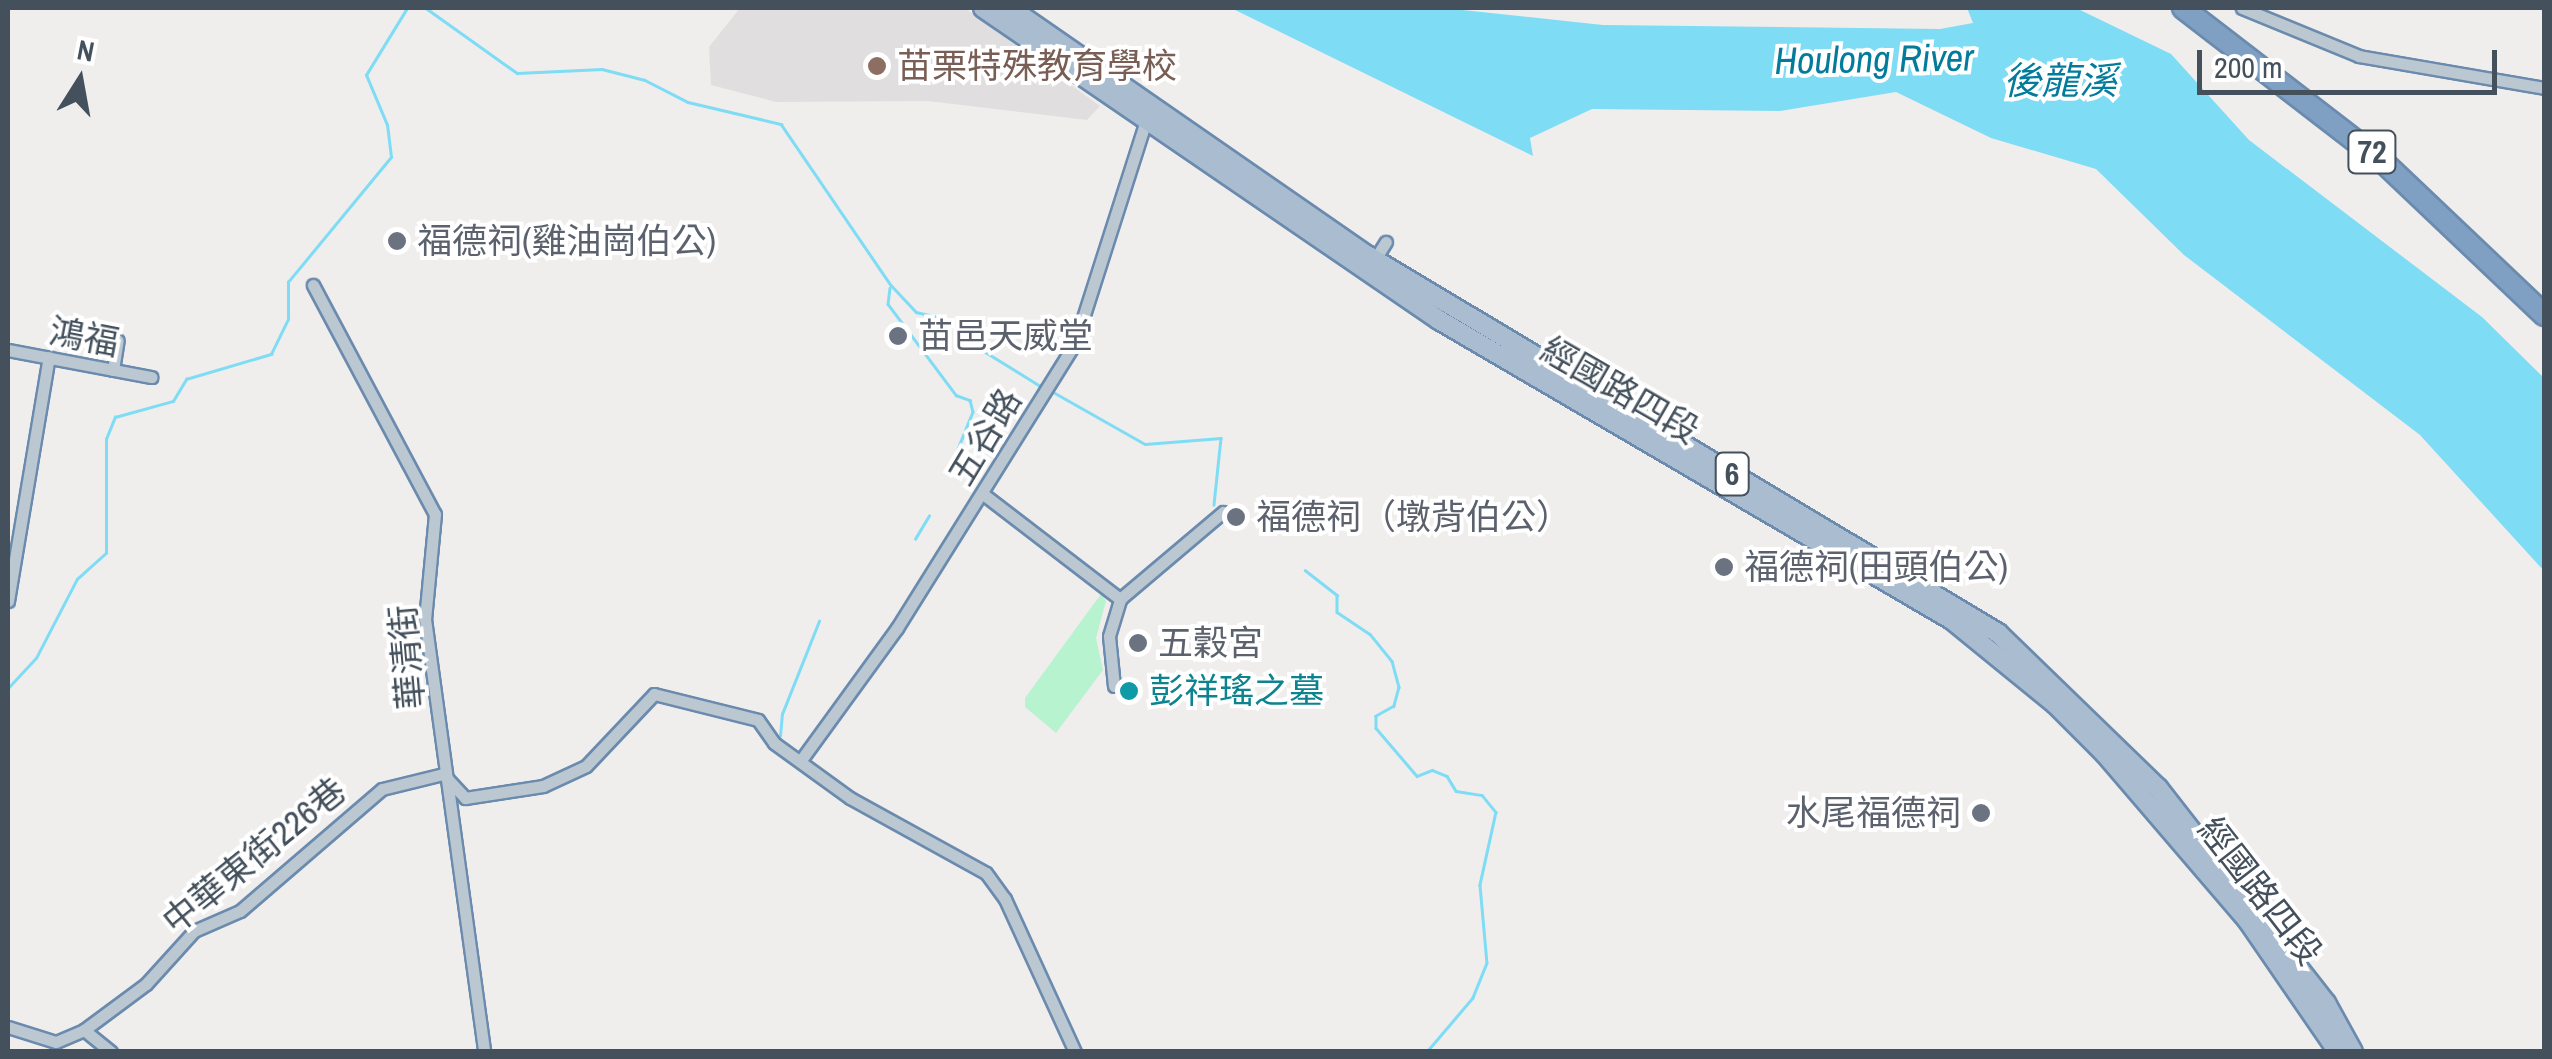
<!DOCTYPE html>
<meta charset="utf-8">
<style>
body{margin:0}
#map{position:relative;width:2552px;height:1059px;overflow:hidden;background:#f0eded;font-family:"Archivo Narrow","Noto Sans TC",sans-serif}
div>[style]{position:absolute}
.education>*{inset:0;background:#e1dedf}
.green>*{inset:0;background:#b6f3ce}
.water>*{inset:0;background:#7edcf5}
.stream>*{height:2.5px;margin:-1.25px;padding:0 1.25px;transform-origin:1.25px;border-radius:1.25px;background:#7edcf5}
.roads{filter:drop-shadow(2px 0 #6a8bae) drop-shadow(-2px 0 #6a8bae) drop-shadow(0 2px #6a8bae) drop-shadow(0 -2px #6a8bae)}
.street>*{height:11px;margin:-5.5px;padding:0 5.5px;transform-origin:5.5px;border-radius:5.5px;background:#bcc8d1}
.primary>*{height:18px;margin:-9px;padding:0 9px;transform-origin:9px;border-radius:9px;background:#aabdd0}
.highway>*{height:20px;margin:-10px;padding:0 10px;transform-origin:10px;border-radius:10px;background:#7fa0c2}
.dots>*{width:28px;height:28px;translate:-50% -50%;box-sizing:border-box;border:5px solid #fff;border-radius:50%}
span{translate:-50% -50%;white-space:nowrap;text-align:center;line-height:1.15;-webkit-text-stroke:8px #fff;paint-order:stroke}
.shield-label span{padding:2px 8px;background:#fff;border:2px solid;border-radius:8px;-webkit-text-stroke-width:0}
.shield-label{font-size:32px;color:#44515d;font-weight:700}
.education-label{font-size:35px;color:#785e54}
.left{translate:0 -50%;text-align:left}
.worship-label{font-size:35px;color:#5b616d}
.right{translate:-100% -50%;text-align:right}
.street-label{font-size:35px;color:#44515d}
.culture-label{font-size:35px;color:#0d838f}
.water-label{font-size:38px;color:#037b9b;font-style:italic}
.frame{position:absolute;inset:0;border:10px solid #44515d;pointer-events:none}
.north{position:absolute;left:30px;top:30px;width:100px;height:100px;-webkit-text-stroke:8px #fff;paint-order:stroke;rotate:11deg;font-size:28px;font-weight:700;line-height:40px;text-align:center;color:#44515d}
.north::after{content:'';display:block;margin:auto;width:35px;height:45px;background:#44515d;clip-path:polygon(50% 0,100% 100%,50% 72%,0 100%)}
.scale{position:absolute;left:2197px;top:50px;width:300px;height:45px;box-sizing:border-box;border:5px solid #44515d;border-top:0;padding-left:12px;font-size:30px;line-height:35px;white-space:nowrap;color:#44515d;-webkit-text-stroke:8px #fff;paint-order:stroke}
</style>
<div id="map">
<div class="education">
<i style="clip-path:polygon(740px 8px,965px 8px,1100px 106px,1087px 120px,928px 101px,776px 102px,711px 85px,709px 47px)"></i>
</div>
<div class="green">
<i style="clip-path:polygon(1101px 594px,1106px 601px,1096px 638px,1103px 670px,1056px 733px,1025px 707px,1025px 698px)"></i>
</div>
<div class="water">
<i style="clip-path:polygon(1231px 8px,1444px 8px,1603px 25px,1940px 29px,1973px 23px,1967px 8px,2076px 8px,2171px 54px,2249px 140px,2482px 317px,2544px 378px,2544px 571px,2420px 435px,2184px 255px,2096px 169px,1991px 138px,1896px 92px,1780px 111px,1592px 109px,1530px 138px,1533px 156px)"></i>
</div>
<div class="stream">
<i style="left:426px;top:8px;width:112px;rotate:35.5deg"></i>
<i style="left:517px;top:73px;width:85px;rotate:-2.7deg"></i>
<i style="left:602px;top:69px;width:44px;rotate:14.3deg"></i>
<i style="left:645px;top:80px;width:48px;rotate:27.1deg"></i>
<i style="left:688px;top:102px;width:96px;rotate:13.3deg"></i>
<i style="left:781px;top:124px;width:195px;rotate:55.7deg"></i>
<i style="left:891px;top:285px;width:37px;rotate:47deg"></i>
<i style="left:916px;top:312px;width:32px;rotate:13deg"></i>
<i style="left:947px;top:319px;width:28px;rotate:48deg"></i>
<i style="left:966px;top:340px;width:86px;rotate:31.7deg"></i>
<i style="left:890px;top:288px;width:16px;rotate:97deg"></i>
<i style="left:888px;top:304px;width:114px;rotate:53.2deg"></i>
<i style="left:956px;top:395px;width:15px;rotate:20deg"></i>
<i style="left:970px;top:400px;width:12px;rotate:76deg"></i>
<i style="left:973px;top:412px;width:51px;rotate:112deg"></i>
<i style="left:1055px;top:393px;width:103px;rotate:29.5deg"></i>
<i style="left:1145px;top:444px;width:76px;rotate:-4.5deg"></i>
<i style="left:1221px;top:438px;width:67px;rotate:96deg"></i>
<i style="left:915px;top:539px;width:27px;rotate:-59deg"></i>
<i style="left:1305px;top:570px;width:41px;rotate:38deg"></i>
<i style="left:1337px;top:595px;width:17px;rotate:90deg"></i>
<i style="left:1337px;top:612px;width:40px;rotate:34deg"></i>
<i style="left:1370px;top:634px;width:35px;rotate:51deg"></i>
<i style="left:1392px;top:661px;width:27px;rotate:75deg"></i>
<i style="left:1399px;top:687px;width:20px;rotate:105deg"></i>
<i style="left:1394px;top:706px;width:21px;rotate:151deg"></i>
<i style="left:1376px;top:716px;width:12px;rotate:90deg"></i>
<i style="left:1376px;top:728px;width:63px;rotate:49.5deg"></i>
<i style="left:1417px;top:776px;width:16px;rotate:-22deg"></i>
<i style="left:1432px;top:770px;width:16px;rotate:22deg"></i>
<i style="left:1447px;top:776px;width:17px;rotate:59deg"></i>
<i style="left:1456px;top:791px;width:26px;rotate:9deg"></i>
<i style="left:1482px;top:795px;width:22px;rotate:51deg"></i>
<i style="left:1496px;top:812px;width:75px;rotate:102.4deg"></i>
<i style="left:1480px;top:885px;width:78px;rotate:84.9deg"></i>
<i style="left:1487px;top:963px;width:38px;rotate:112deg"></i>
<i style="left:1473px;top:998px;width:71px;rotate:130.4deg"></i>
<i style="left:8px;top:688px;width:41px;rotate:-47deg"></i>
<i style="left:36px;top:658px;width:89px;rotate:-62.6deg"></i>
<i style="left:77px;top:579px;width:39px;rotate:-42deg"></i>
<i style="left:106px;top:553px;width:114px;rotate:-90deg"></i>
<i style="left:106px;top:439px;width:24px;rotate:-68deg"></i>
<i style="left:115px;top:417px;width:60px;rotate:-15.4deg"></i>
<i style="left:173px;top:401px;width:26px;rotate:-59deg"></i>
<i style="left:186px;top:379px;width:89px;rotate:-16.4deg"></i>
<i style="left:271px;top:354px;width:39px;rotate:-64deg"></i>
<i style="left:288px;top:319px;width:37px;rotate:-90deg"></i>
<i style="left:288px;top:282px;width:162px;rotate:-50.5deg"></i>
<i style="left:391px;top:157px;width:32px;rotate:-97deg"></i>
<i style="left:387px;top:125px;width:54px;rotate:-112.8deg"></i>
<i style="left:366px;top:75px;width:79px;rotate:-58.5deg"></i>
<i style="left:780px;top:736px;width:22px;rotate:-85deg"></i>
<i style="left:782px;top:714px;width:100px;rotate:-68.3deg"></i>
</div>
<div class="roads">
<div class="street">
<i style="left:2242px;top:8px;width:126px;rotate:22.3deg"></i>
<i style="left:2359px;top:56px;width:188px;rotate:9.8deg"></i>
<i style="left:1372px;top:264px;width:26px;rotate:-58deg"></i>
<i style="left:313px;top:285px;width:259px;rotate:62deg"></i>
<i style="left:435px;top:514px;width:105px;rotate:95.4deg"></i>
<i style="left:425px;top:619px;width:437px;rotate:82.2deg"></i>
<i style="left:8px;top:350px;width:146px;rotate:10.7deg"></i>
<i style="left:113px;top:370px;width:30px;rotate:-81deg"></i>
<i style="left:983px;top:494px;width:173px;rotate:37.5deg"></i>
<i style="left:8px;top:601px;width:247px;rotate:-80.5deg"></i>
<i style="left:1114px;top:686px;width:50px;rotate:-95.7deg"></i>
<i style="left:1109px;top:636px;width:39px;rotate:-73deg"></i>
<i style="left:1120px;top:599px;width:135px;rotate:-40.2deg"></i>
<i style="left:801px;top:760px;width:163px;rotate:-54deg"></i>
<i style="left:897px;top:628px;width:336px;rotate:-58deg"></i>
<i style="left:1075px;top:343px;width:236px;rotate:-72.3deg"></i>
<i style="left:443px;top:774px;width:33px;rotate:47deg"></i>
<i style="left:465px;top:798px;width:79px;rotate:-8.7deg"></i>
<i style="left:543px;top:786px;width:47px;rotate:-24.9deg"></i>
<i style="left:586px;top:766px;width:99px;rotate:-46.6deg"></i>
<i style="left:654px;top:694px;width:107px;rotate:14deg"></i>
<i style="left:758px;top:720px;width:28px;rotate:55deg"></i>
<i style="left:774px;top:743px;width:94px;rotate:35.9deg"></i>
<i style="left:850px;top:798px;width:155px;rotate:28.9deg"></i>
<i style="left:986px;top:873px;width:32px;rotate:54deg"></i>
<i style="left:1005px;top:899px;width:168px;rotate:65.4deg"></i>
<i style="left:8px;top:1027px;width:50px;rotate:17.4deg"></i>
<i style="left:56px;top:1042px;width:30px;rotate:-23deg"></i>
<i style="left:84px;top:1030px;width:77px;rotate:-36.6deg"></i>
<i style="left:146px;top:984px;width:72px;rotate:-47.8deg"></i>
<i style="left:194px;top:931px;width:50px;rotate:-23.5deg"></i>
<i style="left:240px;top:911px;width:187px;rotate:-40.7deg"></i>
<i style="left:382px;top:789px;width:63px;rotate:-13.8deg"></i>
<i style="left:84px;top:1030px;width:35px;rotate:39deg"></i>
</div>
<div class="primary">
<i style="left:983px;top:8px;width:553px;rotate:34.38deg"></i>
<i style="left:1439px;top:320px;width:594px;rotate:30.32deg"></i>
<i style="left:1952px;top:620px;width:133px;rotate:39.2deg"></i>
<i style="left:2055px;top:704px;width:71px;rotate:45deg"></i>
<i style="left:2105px;top:754px;width:220px;rotate:49.4deg"></i>
<i style="left:2248px;top:921px;width:159px;rotate:55.5deg"></i>
<i style="left:1010px;top:8px;width:434px;rotate:34.7deg"></i>
<i style="left:1367px;top:255px;width:736px;rotate:30.92deg"></i>
<i style="left:1998px;top:633px;width:223px;rotate:44.1deg"></i>
<i style="left:2158px;top:788px;width:273px;rotate:52deg"></i>
<i style="left:2326px;top:1003px;width:56px;rotate:61.1deg"></i>
</div>
<div class="highway">
<i style="left:2183px;top:8px;width:251px;rotate:37.6deg"></i>
<i style="left:2382px;top:161px;width:224px;rotate:43.5deg"></i>
</div>
</div>
<div class="dots">
<i style="left:877px;top:66px;background:#8d6e63"></i>
<i style="left:397px;top:241px;background:#6b7280"></i>
<i style="left:898px;top:336px;background:#6b7280"></i>
<i style="left:1236px;top:517px;background:#6b7280"></i>
<i style="left:1724px;top:567px;background:#6b7280"></i>
<i style="left:1138px;top:643px;background:#6b7280"></i>
<i style="left:1129px;top:691px;background:#0f9aa8"></i>
<i style="left:1981px;top:813px;background:#6b7280"></i>
</div>
<div class="shield-label">
<span style="left:2372px;top:152px">72</span>
<span style="left:1732px;top:474px">6</span>
</div>
<div class="education-label">
<span class="left" style="left:897px;top:66px">苗栗特殊教育學校</span>
</div>
<div class="worship-label">
<span class="left" style="left:417px;top:241px">福德祠(雞油崗伯公)</span>
<span class="left" style="left:918px;top:336px">苗邑天威堂</span>
<span class="left" style="left:1256px;top:517px">福德祠（墩背伯公）</span>
<span class="left" style="left:1744px;top:567px">福德祠(田頭伯公)</span>
<span class="left" style="left:1158px;top:643px">五穀宮</span>
<span class="right" style="left:1961px;top:813px">水尾福德祠</span>
</div>
<div class="street-label">
<span style="left:84px;top:337px;rotate:11deg">鴻福</span>
<span style="left:1620px;top:390px;rotate:30deg">經國路四段</span>
<span style="left:985px;top:437px;rotate:-59deg">五谷路</span>
<span style="left:407px;top:657px;rotate:-95deg">華清街</span>
<span style="left:254px;top:856px;rotate:-39deg">中華東街226巷</span>
<span style="left:2260px;top:891px;rotate:52deg">經國路四段</span>
</div>
<div class="culture-label">
<span class="left" style="left:1149px;top:691px">彭祥瑤之墓</span>
</div>
<div class="water-label">
<span style="left:1874px;top:59px;rotate:-1deg">Houlong River</span>
<span style="left:2060px;top:81px">後龍溪</span>
</div>
<div class="frame"></div>
<div class="north">N</div>
<div class="scale">200 m</div>
</div>
